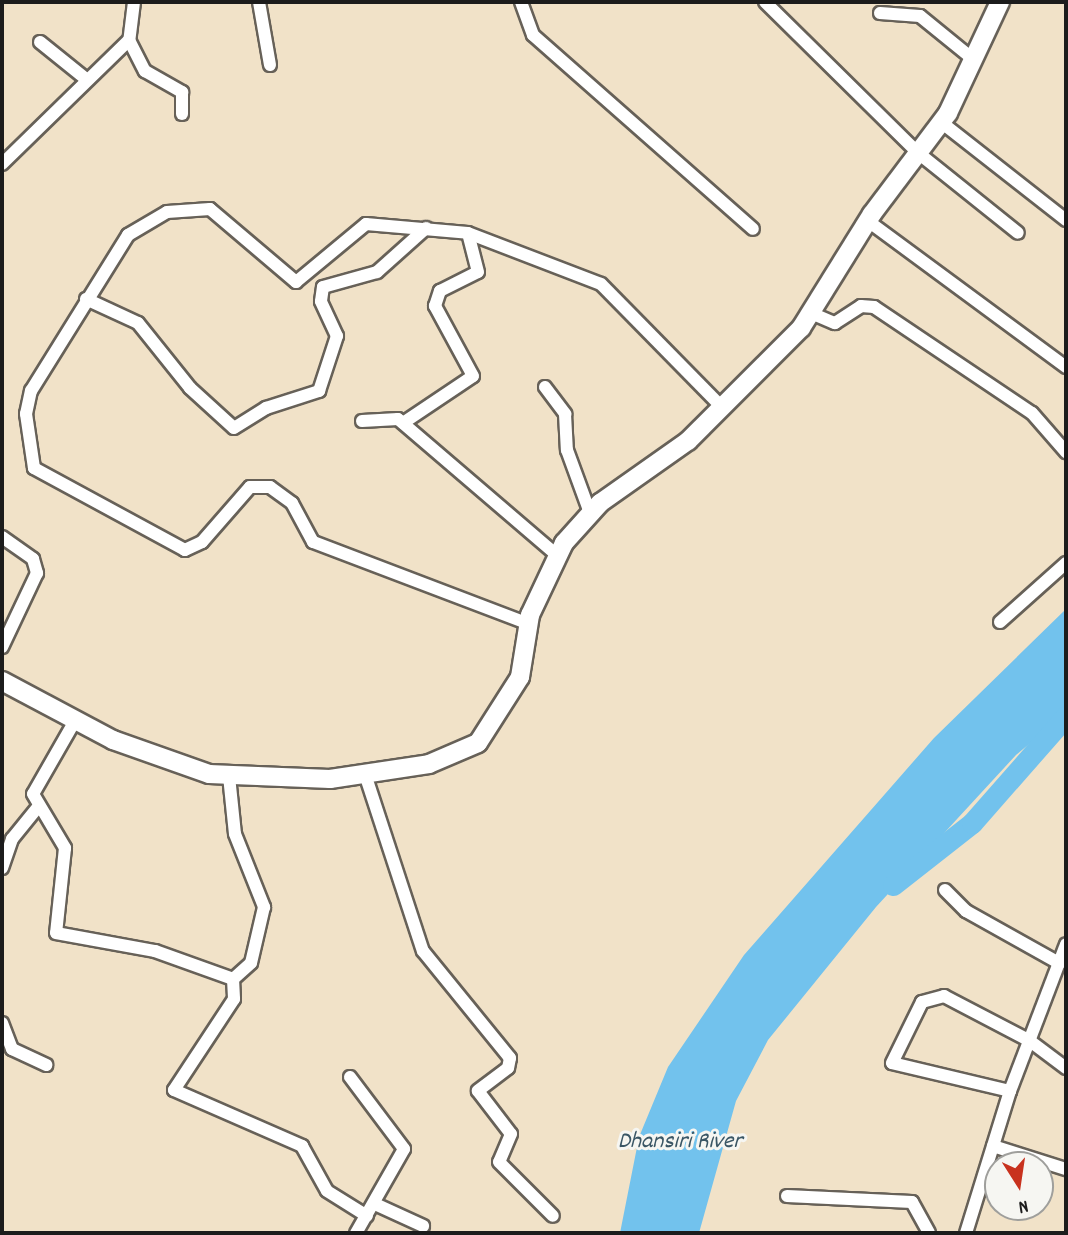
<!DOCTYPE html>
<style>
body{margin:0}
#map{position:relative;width:1068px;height:1235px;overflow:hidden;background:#f1e2c8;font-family:Dekko,sans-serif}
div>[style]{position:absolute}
.water>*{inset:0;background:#72c2ed}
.river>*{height:21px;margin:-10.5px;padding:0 10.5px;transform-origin:10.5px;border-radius:10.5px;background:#72c2ed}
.roads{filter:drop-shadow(2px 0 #676158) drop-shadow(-2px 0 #676158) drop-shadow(0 2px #676158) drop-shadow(0 -2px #676158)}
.street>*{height:12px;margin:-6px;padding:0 6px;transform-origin:6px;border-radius:6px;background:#fff}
.secondary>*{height:18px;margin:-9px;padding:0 9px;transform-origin:9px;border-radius:9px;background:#fff}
span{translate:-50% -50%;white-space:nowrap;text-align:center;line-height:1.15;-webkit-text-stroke:6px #f6f6f2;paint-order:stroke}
.water-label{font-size:24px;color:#3a5665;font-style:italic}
.frame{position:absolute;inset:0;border:4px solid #1c1c1c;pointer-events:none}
.north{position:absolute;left:984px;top:1151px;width:70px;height:70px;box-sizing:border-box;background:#f6f6f2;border:2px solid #9f9f9c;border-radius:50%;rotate:168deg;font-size:19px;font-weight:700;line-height:28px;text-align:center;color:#1c1c1c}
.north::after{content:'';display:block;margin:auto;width:24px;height:32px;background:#c8321e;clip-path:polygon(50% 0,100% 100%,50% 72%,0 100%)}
</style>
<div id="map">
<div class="water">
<i style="clip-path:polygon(1066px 609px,1066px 713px,1016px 755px,876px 907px,768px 1040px,736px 1101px,699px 1233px,620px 1233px,639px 1137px,668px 1067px,744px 955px,934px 738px)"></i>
</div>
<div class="river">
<i style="left:893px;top:885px;width:100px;rotate:-38.1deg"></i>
<i style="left:972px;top:823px;width:142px;rotate:-48.7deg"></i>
</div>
<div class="roads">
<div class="street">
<i style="left:134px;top:2px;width:38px;rotate:97deg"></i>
<i style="left:129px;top:40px;width:35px;rotate:63deg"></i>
<i style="left:145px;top:71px;width:43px;rotate:29.6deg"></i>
<i style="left:182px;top:92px;width:22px;rotate:90deg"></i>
<i style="left:259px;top:2px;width:64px;rotate:80.1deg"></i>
<i style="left:521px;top:2px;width:35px;rotate:70deg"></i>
<i style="left:533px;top:35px;width:293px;rotate:41.4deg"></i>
<i style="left:765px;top:2px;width:214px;rotate:44.6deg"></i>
<i style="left:917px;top:152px;width:129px;rotate:38.7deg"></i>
<i style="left:880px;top:13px;width:40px;rotate:4.3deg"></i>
<i style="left:920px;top:16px;width:68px;rotate:39.1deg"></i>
<i style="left:40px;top:42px;width:59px;rotate:38.8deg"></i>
<i style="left:941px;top:122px;width:159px;rotate:38.1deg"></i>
<i style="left:2px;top:164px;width:177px;rotate:-44.3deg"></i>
<i style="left:868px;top:221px;width:246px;rotate:36.4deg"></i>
<i style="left:86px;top:299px;width:57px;rotate:24.8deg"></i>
<i style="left:138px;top:323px;width:83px;rotate:51.3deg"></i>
<i style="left:190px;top:388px;width:59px;rotate:42.3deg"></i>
<i style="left:234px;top:428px;width:38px;rotate:-32deg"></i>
<i style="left:266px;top:408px;width:56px;rotate:-17.8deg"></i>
<i style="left:319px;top:391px;width:58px;rotate:-71.9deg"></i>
<i style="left:337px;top:336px;width:38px;rotate:-115deg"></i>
<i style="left:321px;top:301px;width:14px;rotate:-82deg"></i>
<i style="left:323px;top:287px;width:56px;rotate:-15.5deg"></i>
<i style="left:377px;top:272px;width:66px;rotate:-41.9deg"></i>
<i style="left:811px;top:313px;width:26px;rotate:23deg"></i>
<i style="left:835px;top:323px;width:31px;rotate:-33deg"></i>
<i style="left:861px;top:306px;width:13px;rotate:4deg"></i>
<i style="left:874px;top:307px;width:190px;rotate:33.9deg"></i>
<i style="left:1032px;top:413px;width:52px;rotate:48.9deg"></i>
<i style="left:545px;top:387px;width:34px;rotate:53deg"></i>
<i style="left:565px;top:414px;width:36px;rotate:87deg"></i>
<i style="left:567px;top:450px;width:67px;rotate:69.9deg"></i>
<i style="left:362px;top:421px;width:36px;rotate:-3deg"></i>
<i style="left:398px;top:419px;width:211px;rotate:40.6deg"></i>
<i style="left:403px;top:423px;width:84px;rotate:-33.9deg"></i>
<i style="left:473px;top:376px;width:80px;rotate:-118.5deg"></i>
<i style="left:435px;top:306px;width:16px;rotate:-72deg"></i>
<i style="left:440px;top:291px;width:42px;rotate:-26.6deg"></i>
<i style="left:478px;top:272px;width:40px;rotate:-104.4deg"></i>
<i style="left:2px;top:537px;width:38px;rotate:35deg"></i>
<i style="left:33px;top:559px;width:15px;rotate:74deg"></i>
<i style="left:37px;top:573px;width:82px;rotate:115.3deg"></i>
<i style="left:1000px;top:622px;width:89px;rotate:-41.8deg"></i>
<i style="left:529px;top:624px;width:231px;rotate:-159.2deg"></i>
<i style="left:313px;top:542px;width:44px;rotate:-118.3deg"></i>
<i style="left:292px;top:503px;width:27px;rotate:-144deg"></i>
<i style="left:270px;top:487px;width:20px;rotate:180deg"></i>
<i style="left:250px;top:487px;width:73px;rotate:131.1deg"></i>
<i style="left:202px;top:542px;width:19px;rotate:155deg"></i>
<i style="left:185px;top:550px;width:172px;rotate:-151.5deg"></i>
<i style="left:34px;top:468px;width:55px;rotate:-98.4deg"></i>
<i style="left:26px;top:414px;width:24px;rotate:-78deg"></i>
<i style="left:31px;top:391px;width:184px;rotate:-58.1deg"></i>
<i style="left:128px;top:235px;width:45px;rotate:-30.5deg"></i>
<i style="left:167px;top:212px;width:43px;rotate:-4deg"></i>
<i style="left:210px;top:209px;width:113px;rotate:40.3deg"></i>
<i style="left:296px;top:282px;width:91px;rotate:-39.6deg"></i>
<i style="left:366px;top:224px;width:102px;rotate:5deg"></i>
<i style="left:468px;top:233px;width:142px;rotate:21deg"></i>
<i style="left:601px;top:284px;width:173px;rotate:45.5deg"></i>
<i style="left:76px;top:719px;width:86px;rotate:119.8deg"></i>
<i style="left:33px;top:794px;width:63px;rotate:59.3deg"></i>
<i style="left:65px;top:848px;width:85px;rotate:96deg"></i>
<i style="left:56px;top:933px;width:101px;rotate:10.3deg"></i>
<i style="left:155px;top:951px;width:83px;rotate:19.7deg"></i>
<i style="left:233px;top:979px;width:20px;rotate:87deg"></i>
<i style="left:234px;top:999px;width:109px;rotate:123.4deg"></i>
<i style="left:174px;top:1090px;width:140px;rotate:23.6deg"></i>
<i style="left:302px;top:1146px;width:51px;rotate:60.9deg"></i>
<i style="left:327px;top:1191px;width:47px;rotate:32deg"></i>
<i style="left:365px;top:774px;width:186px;rotate:71.9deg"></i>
<i style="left:423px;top:951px;width:138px;rotate:50.9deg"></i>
<i style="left:510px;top:1058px;width:10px;rotate:101deg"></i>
<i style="left:508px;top:1068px;width:38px;rotate:143deg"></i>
<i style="left:478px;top:1091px;width:54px;rotate:52.5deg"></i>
<i style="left:511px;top:1134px;width:30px;rotate:113deg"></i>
<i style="left:499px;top:1162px;width:76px;rotate:45deg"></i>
<i style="left:229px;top:776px;width:58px;rotate:84.1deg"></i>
<i style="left:235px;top:834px;width:79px;rotate:68.3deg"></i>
<i style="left:264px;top:907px;width:57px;rotate:103.1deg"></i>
<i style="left:251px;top:963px;width:24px;rotate:138deg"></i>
<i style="left:2px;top:868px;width:31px;rotate:-71deg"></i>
<i style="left:12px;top:839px;width:40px;rotate:-51deg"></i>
<i style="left:945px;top:890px;width:30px;rotate:45deg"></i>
<i style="left:966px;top:911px;width:107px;rotate:29.2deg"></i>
<i style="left:2px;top:1023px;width:28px;rotate:69deg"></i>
<i style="left:12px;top:1049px;width:38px;rotate:25deg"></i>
<i style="left:350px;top:1077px;width:90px;rotate:53.1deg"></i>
<i style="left:404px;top:1149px;width:97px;rotate:119.7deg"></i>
<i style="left:1010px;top:1091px;width:121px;rotate:-166.7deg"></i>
<i style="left:892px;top:1063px;width:68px;rotate:-63.8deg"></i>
<i style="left:922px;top:1002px;width:23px;rotate:-15deg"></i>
<i style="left:944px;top:996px;width:97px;rotate:27.6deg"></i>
<i style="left:1030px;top:1041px;width:45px;rotate:36.9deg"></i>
<i style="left:993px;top:1146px;width:77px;rotate:17.5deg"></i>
<i style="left:787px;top:1196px;width:125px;rotate:2.7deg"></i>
<i style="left:912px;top:1202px;width:35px;rotate:61deg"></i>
<i style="left:375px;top:1204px;width:53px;rotate:24.6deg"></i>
<i style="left:966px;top:1233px;width:149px;rotate:-72.8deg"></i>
<i style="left:1010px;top:1091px;width:157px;rotate:-69.1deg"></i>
</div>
<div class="secondary">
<i style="left:2px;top:681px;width:126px;rotate:28deg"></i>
<i style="left:113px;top:740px;width:102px;rotate:19.5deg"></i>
<i style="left:209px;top:774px;width:121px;rotate:2.4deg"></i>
<i style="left:330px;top:779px;width:100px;rotate:-8.6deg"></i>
<i style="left:429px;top:764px;width:53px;rotate:-23.2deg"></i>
<i style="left:478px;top:743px;width:78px;rotate:-57.5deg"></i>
<i style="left:520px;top:677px;width:63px;rotate:-80.8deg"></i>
<i style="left:530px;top:615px;width:80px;rotate:-64.7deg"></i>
<i style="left:564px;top:543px;width:54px;rotate:-48deg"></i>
<i style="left:600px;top:503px;width:108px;rotate:-35.2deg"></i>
<i style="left:688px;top:441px;width:160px;rotate:-45deg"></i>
<i style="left:801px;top:328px;width:134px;rotate:-58.1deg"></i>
<i style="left:872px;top:214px;width:126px;rotate:-53deg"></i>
<i style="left:948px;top:113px;width:123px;rotate:-64.9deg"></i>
</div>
</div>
<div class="water-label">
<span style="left:680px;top:1143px">Dhansiri River</span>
</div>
<div class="frame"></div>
<div class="north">N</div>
</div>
